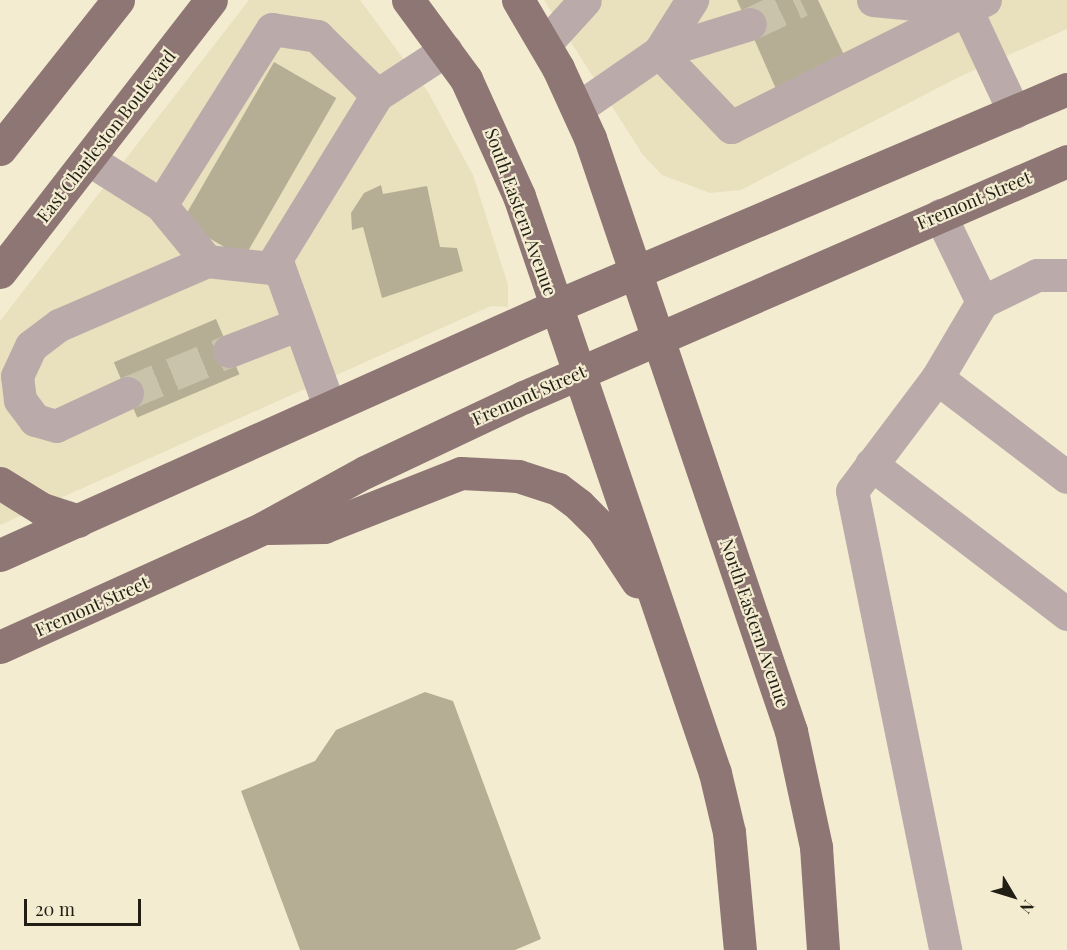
<!DOCTYPE html>
<style>
body{margin:0}
#map{position:relative;width:1067px;height:950px;overflow:hidden;background:#f3ecd1;font-family:"Playfair Display",serif}
div>[style]{position:absolute}
.built>*{inset:0;background:#e9e0bd}
.building>*{inset:0;background:#b5ae94;transform-origin:0 0}
.minor-tunnel>*{height:33px;margin-top:-16.5px;transform-origin:0;background:repeating-linear-gradient(90deg,#c9c3ab 0 33px,transparent 0 49px)}
.minor>*{height:33px;margin:-16.5px;padding:0 16.5px;transform-origin:16.5px;border-radius:16.5px;background:#baabaa}
.major>*{height:33px;margin:-16.5px;padding:0 16.5px;transform-origin:16.5px;border-radius:16.5px;background:#8e7674}
span{translate:-50% -50%;white-space:nowrap;text-align:center;line-height:1.15;-webkit-text-stroke:4.5px #f3ecd1;paint-order:stroke}
.street-label{font-size:18px;color:#211e14}
.north{position:absolute;left:983px;top:866px;width:60px;height:60px;-webkit-text-stroke:4px #f3ecd1;paint-order:stroke;rotate:128deg;font-size:16px;font-weight:700;line-height:24px;text-align:center;color:#211e14}
.north::after{content:'';display:block;margin:auto;width:21px;height:27px;background:#211e14;clip-path:polygon(50% 0,100% 100%,50% 72%,0 100%)}
.scale{position:absolute;left:24px;top:899px;width:117px;height:27px;box-sizing:border-box;border:3px solid #211e14;border-top:0;padding-left:8px;font-size:18px;line-height:21px;white-space:nowrap;color:#211e14;-webkit-text-stroke:4px #f3ecd1;paint-order:stroke}
</style>
<div id="map">
<div class="built">
<i style="clip-path:polygon(249px 0,360px 0,428px 92px,473px 175px,508px 285px,508px 307px,491px 306px,0 525px,0 321px)"></i>
<i style="clip-path:polygon(544px 0,1067px 0,1067px 29px,959px 77px,741px 190px,710px 193px,662px 175px,643px 155px)"></i>
</div>
<div class="building">
<i style="clip-path:polygon(737px 0,818px 0,845px 57px,776px 89px)"></i>
<i style="left:274px;top:62px;width:72px;height:185px;rotate:30deg"></i>
<i style="clip-path:polygon(381px 185px,383px 194px,427px 186px,440px 247px,457px 248px,463px 271px,382px 298px,363px 227px,352px 230px,351px 213px,364px 193px)"></i>
<i style="left:216px;top:319px;width:60px;height:111px;rotate:67deg"></i>
<i style="clip-path:polygon(425px 692px,453px 701px,541px 939px,515px 950px,300px 950px,241px 791px,315px 761px,336px 730px)"></i>
</div>
<div class="minor-tunnel">
<i style="left:750px;top:24px;width:56px;rotate:-25.2deg"></i>
<i style="left:127px;top:393px;width:110px;rotate:-22.4deg"></i>
</div>
<div class="minor">
<i style="left:873px;top:0;width:93px;rotate:5.5deg"></i>
<i style="left:953px;top:0;width:16px;rotate:35deg"></i>
<i style="left:966px;top:9px;width:114px;rotate:65deg"></i>
<i style="left:545px;top:44px;width:59px;rotate:-47.7deg"></i>
<i style="left:659px;top:52px;width:95px;rotate:-17.1deg"></i>
<i style="left:659px;top:52px;width:62px;rotate:-57.6deg"></i>
<i style="left:578px;top:108px;width:98px;rotate:-34.7deg"></i>
<i style="left:659px;top:52px;width:104px;rotate:46.2deg"></i>
<i style="left:731px;top:127px;width:284px;rotate:-26.6deg"></i>
<i style="left:88px;top:159px;width:86px;rotate:32.2deg"></i>
<i style="left:161px;top:205px;width:208px;rotate:-57.8deg"></i>
<i style="left:272px;top:29px;width:46px;rotate:8.8deg"></i>
<i style="left:317px;top:36px;width:84px;rotate:44.5deg"></i>
<i style="left:161px;top:205px;width:72px;rotate:50.6deg"></i>
<i style="left:207px;top:261px;width:72px;rotate:6.3deg"></i>
<i style="left:940px;top:215px;width:97px;rotate:64.2deg"></i>
<i style="left:982px;top:302px;width:88px;rotate:120.6deg"></i>
<i style="left:937px;top:378px;width:141px;rotate:127deg"></i>
<i style="left:852px;top:491px;width:468px;rotate:78.5deg"></i>
<i style="left:982px;top:302px;width:61px;rotate:-26.1deg"></i>
<i style="left:1037px;top:275px;width:30px"></i>
<i style="left:229px;top:351px;width:75px;rotate:-21.1deg"></i>
<i style="left:937px;top:378px;width:163px;rotate:37.3deg"></i>
<i style="left:127px;top:393px;width:78px;rotate:155.1deg"></i>
<i style="left:56px;top:426px;width:22px;rotate:-164deg"></i>
<i style="left:35px;top:420px;width:25px;rotate:-127deg"></i>
<i style="left:20px;top:400px;width:24px;rotate:-97deg"></i>
<i style="left:17px;top:376px;width:33px;rotate:-65deg"></i>
<i style="left:31px;top:346px;width:35px;rotate:-37deg"></i>
<i style="left:59px;top:325px;width:161px;rotate:-23.4deg"></i>
<i style="left:329px;top:406px;width:156px;rotate:-109.8deg"></i>
<i style="left:276px;top:259px;width:193px;rotate:-58.4deg"></i>
<i style="left:377px;top:95px;width:82px;rotate:-33.1deg"></i>
<i style="left:871px;top:464px;width:247px;rotate:37.4deg"></i>
</div>
<div class="major">
<i style="left:408px;top:0;width:98px;rotate:53.7deg"></i>
<i style="left:466px;top:79px;width:128px;rotate:65.6deg"></i>
<i style="left:519px;top:196px;width:609px;rotate:71.24deg"></i>
<i style="left:715px;top:773px;width:61px;rotate:76.7deg"></i>
<i style="left:729px;top:832px;width:119px;rotate:84.7deg"></i>
<i style="left:518px;top:0;width:79px;rotate:59.5deg"></i>
<i style="left:558px;top:68px;width:77px;rotate:65.4deg"></i>
<i style="left:590px;top:138px;width:626px;rotate:71.28deg"></i>
<i style="left:791px;top:731px;width:119px;rotate:77.8deg"></i>
<i style="left:816px;top:847px;width:103px;rotate:86.1deg"></i>
<i style="left:0;top:149px;width:190px;rotate:-51.6deg"></i>
<i style="left:0;top:272px;width:344px;rotate:-52.2deg"></i>
<i style="left:0;top:483px;width:49px;rotate:31.8deg"></i>
<i style="left:42px;top:509px;width:38px;rotate:18deg"></i>
<i style="left:268px;top:528px;width:56px;rotate:-1deg"></i>
<i style="left:324px;top:527px;width:147px;rotate:-21.5deg"></i>
<i style="left:461px;top:473px;width:57px;rotate:3deg"></i>
<i style="left:518px;top:476px;width:42px;rotate:18deg"></i>
<i style="left:558px;top:489px;width:26px;rotate:37deg"></i>
<i style="left:579px;top:505px;width:33px;rotate:45deg"></i>
<i style="left:602px;top:528px;width:64px;rotate:56.6deg"></i>
<i style="left:0;top:555px;width:609px;rotate:-24.12deg"></i>
<i style="left:556px;top:306px;width:555px;rotate:-23.01deg"></i>
<i style="left:0;top:647px;width:289px;rotate:-24.3deg"></i>
<i style="left:263px;top:528px;width:116px;rotate:-28.8deg"></i>
<i style="left:365px;top:472px;width:176px;rotate:-25.3deg"></i>
<i style="left:524px;top:397px;width:592px;rotate:-23.49deg"></i>
</div>
<div class="street-label">
<span style="left:106px;top:136px;rotate:-52deg">East Charleston Boulevard</span>
<span style="left:974px;top:200px;rotate:-23deg">Fremont Street</span>
<span style="left:521px;top:212px;rotate:70deg">South Eastern Avenue</span>
<span style="left:529px;top:395px;rotate:-24deg">Fremont Street</span>
<span style="left:92px;top:606px;rotate:-24deg">Fremont Street</span>
<span style="left:755px;top:623px;rotate:71deg">North Eastern Avenue</span>
</div>
<div class="north">N</div>
<div class="scale">20 m</div>
</div>
